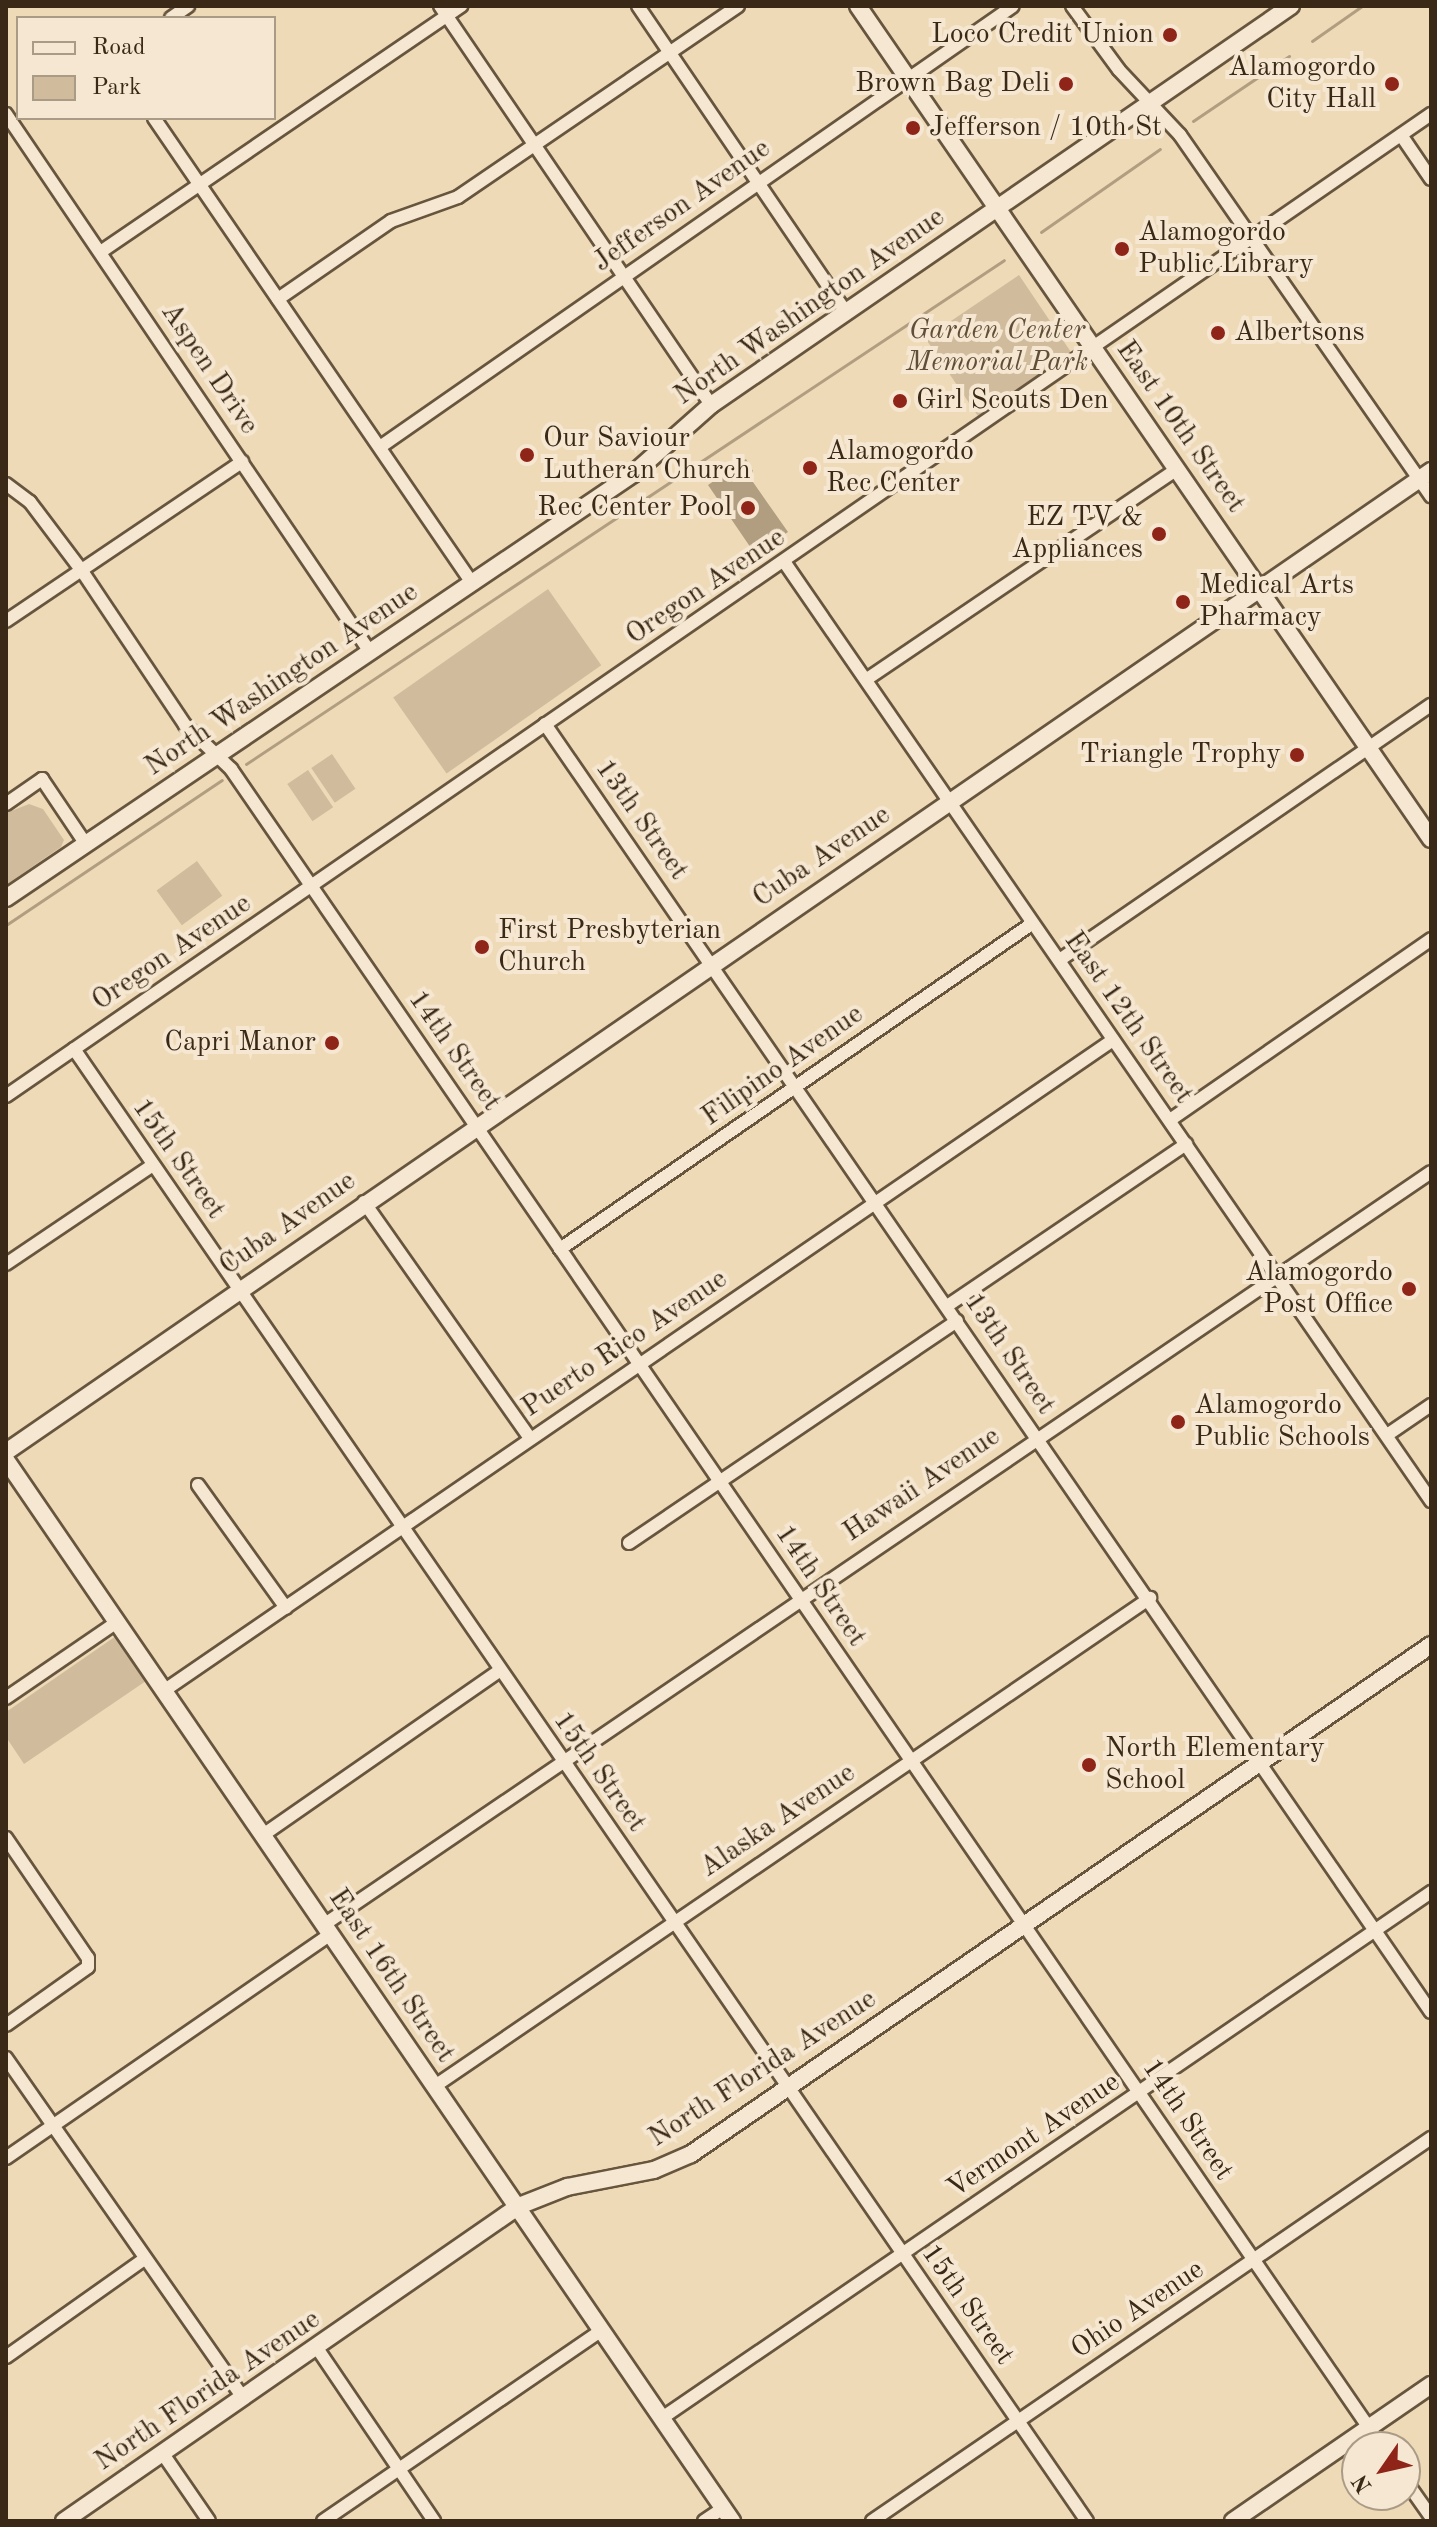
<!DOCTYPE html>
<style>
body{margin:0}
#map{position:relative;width:1437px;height:2527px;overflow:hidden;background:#efdab8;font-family:"Old Standard TT",serif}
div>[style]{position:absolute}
.green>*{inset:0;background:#d0bc9c;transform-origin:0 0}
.water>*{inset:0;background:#b19e81}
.stream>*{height:3px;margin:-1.5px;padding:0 1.5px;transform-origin:1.5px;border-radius:1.5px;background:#b19e81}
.roads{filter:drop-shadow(2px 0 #67553e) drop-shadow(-2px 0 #67553e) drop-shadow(0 2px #67553e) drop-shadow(0 -2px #67553e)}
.street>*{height:12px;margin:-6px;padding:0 6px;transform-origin:6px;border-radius:6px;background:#f5e7d1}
.secondary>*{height:16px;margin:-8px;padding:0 8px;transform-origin:8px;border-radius:8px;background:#f5e7d1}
.dots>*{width:22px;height:22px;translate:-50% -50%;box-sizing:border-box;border:4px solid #f5e7d1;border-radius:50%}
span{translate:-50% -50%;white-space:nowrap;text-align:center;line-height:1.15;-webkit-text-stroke:8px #f5e7d1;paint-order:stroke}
.poi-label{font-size:28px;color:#3a2916}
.right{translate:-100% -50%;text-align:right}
.left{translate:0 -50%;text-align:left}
.street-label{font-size:28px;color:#3a2916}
.park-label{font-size:28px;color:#604e38;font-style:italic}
.frame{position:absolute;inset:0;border:8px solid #3a2916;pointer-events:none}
.legend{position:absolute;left:16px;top:16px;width:260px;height:104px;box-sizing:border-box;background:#f5e7d1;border:2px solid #aa9b86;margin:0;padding:10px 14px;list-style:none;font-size:24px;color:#3a2916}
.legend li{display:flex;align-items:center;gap:16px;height:40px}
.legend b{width:40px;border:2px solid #aa9b86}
.north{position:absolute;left:1341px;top:2431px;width:80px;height:80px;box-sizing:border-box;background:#f5e7d1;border:2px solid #aa9b86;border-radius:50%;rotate:236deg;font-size:22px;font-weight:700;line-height:32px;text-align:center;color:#3a2916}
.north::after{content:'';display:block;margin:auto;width:28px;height:36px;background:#8f2418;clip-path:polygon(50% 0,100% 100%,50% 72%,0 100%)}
</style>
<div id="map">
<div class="green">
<i style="left:1019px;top:275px;width:94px;height:113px;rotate:56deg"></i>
<i style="left:548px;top:589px;width:93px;height:189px;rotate:55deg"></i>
<i style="left:332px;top:754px;width:42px;height:25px;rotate:56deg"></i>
<i style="left:308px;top:770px;width:45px;height:25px;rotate:56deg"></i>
<i style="clip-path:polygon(29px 804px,43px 809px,64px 840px,61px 847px,6px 885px,6px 813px)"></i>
<i style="left:197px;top:861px;width:43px;height:50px;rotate:54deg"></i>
<i style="clip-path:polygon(116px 1636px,146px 1681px,24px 1764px,6px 1737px,6px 1712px)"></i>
</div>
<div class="water">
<i style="clip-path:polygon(746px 459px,753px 471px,748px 475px,788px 532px,755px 554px,708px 485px)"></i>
</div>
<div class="stream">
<i style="left:1312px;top:41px;width:61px;rotate:-35deg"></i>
<i style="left:1193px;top:121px;width:116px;rotate:-34.1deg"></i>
<i style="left:1041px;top:232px;width:145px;rotate:-34.9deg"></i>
<i style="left:246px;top:764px;width:910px;rotate:-33.62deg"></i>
<i style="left:6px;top:925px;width:260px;rotate:-33.9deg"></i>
</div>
<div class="roads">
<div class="street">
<i style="left:440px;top:6px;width:482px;rotate:55.8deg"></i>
<i style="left:638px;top:6px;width:370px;rotate:55.8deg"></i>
<i style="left:1072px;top:6px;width:79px;rotate:53.7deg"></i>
<i style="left:1119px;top:70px;width:89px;rotate:46.8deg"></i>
<i style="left:1180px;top:135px;width:440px;rotate:55.2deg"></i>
<i style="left:171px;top:18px;width:21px;rotate:-35deg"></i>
<i style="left:6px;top:114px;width:650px;rotate:55.92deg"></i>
<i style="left:154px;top:118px;width:563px;rotate:55.63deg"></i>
<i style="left:1401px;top:135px;width:53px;rotate:55.7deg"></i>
<i style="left:102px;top:251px;width:435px;rotate:-34.3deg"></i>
<i style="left:278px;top:299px;width:137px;rotate:-34.6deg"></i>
<i style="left:391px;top:221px;width:71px;rotate:-19.7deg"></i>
<i style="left:458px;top:197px;width:339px;rotate:-34.3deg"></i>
<i style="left:380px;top:447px;width:771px;rotate:-34.86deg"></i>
<i style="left:6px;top:484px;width:30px;rotate:37deg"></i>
<i style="left:30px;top:502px;width:86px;rotate:53deg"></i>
<i style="left:82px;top:571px;width:185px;rotate:56.2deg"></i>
<i style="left:185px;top:725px;width:64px;rotate:43.7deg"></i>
<i style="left:231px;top:769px;width:2035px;rotate:55.55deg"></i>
<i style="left:785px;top:563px;width:1139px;rotate:55.44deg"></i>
<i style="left:6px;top:621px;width:285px;rotate:-34deg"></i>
<i style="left:867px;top:679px;width:374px;rotate:-34.1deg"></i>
<i style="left:545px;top:724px;width:1563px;rotate:55.48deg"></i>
<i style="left:6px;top:804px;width:44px;rotate:-34.8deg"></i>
<i style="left:42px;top:779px;width:77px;rotate:56.1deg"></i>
<i style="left:1061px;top:959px;width:449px;rotate:-34.5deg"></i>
<i style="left:74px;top:1049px;width:1787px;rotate:55.47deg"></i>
<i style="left:6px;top:1096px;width:1731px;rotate:-34.57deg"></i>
<i style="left:1170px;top:1120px;width:318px;rotate:-34.7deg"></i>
<i style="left:364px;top:1202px;width:289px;rotate:54.9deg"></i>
<i style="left:560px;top:1249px;width:574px;rotate:-34.58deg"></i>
<i style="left:6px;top:1264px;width:177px;rotate:-34deg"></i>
<i style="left:947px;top:1306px;width:289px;rotate:-34.1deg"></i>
<i style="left:1387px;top:1435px;width:53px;rotate:-34.3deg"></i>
<i style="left:198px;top:1485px;width:151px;rotate:54.4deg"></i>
<i style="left:629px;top:1543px;width:396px;rotate:-34.1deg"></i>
<i style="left:165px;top:1690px;width:1149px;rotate:-34.44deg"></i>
<i style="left:6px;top:1698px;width:135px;rotate:-34.4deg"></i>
<i style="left:263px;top:1835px;width:287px;rotate:-34.8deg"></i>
<i style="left:6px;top:1838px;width:145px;rotate:55.7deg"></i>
<i style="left:88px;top:1958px;width:9px;rotate:90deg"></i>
<i style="left:88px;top:1967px;width:100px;rotate:144.7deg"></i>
<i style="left:325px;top:1924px;width:1337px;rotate:-34.21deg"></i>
<i style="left:6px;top:2058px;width:414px;rotate:55.1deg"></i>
<i style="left:435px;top:2086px;width:866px;rotate:-34.31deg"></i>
<i style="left:6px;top:2158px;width:395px;rotate:-34.6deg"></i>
<i style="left:317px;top:2348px;width:209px;rotate:55.9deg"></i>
<i style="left:6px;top:2357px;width:168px;rotate:-35.3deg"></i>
<i style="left:662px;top:2418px;width:932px;rotate:-34.37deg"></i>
<i style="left:163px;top:2454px;width:81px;rotate:55.5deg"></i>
<i style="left:1405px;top:2480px;width:45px;rotate:54.9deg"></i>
<i style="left:323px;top:2521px;width:337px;rotate:-34.4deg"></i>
<i style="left:704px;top:2521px;width:23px;rotate:-34deg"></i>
<i style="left:872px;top:2521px;width:678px;rotate:-34.42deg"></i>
</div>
<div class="secondary">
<i style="left:858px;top:6px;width:1011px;rotate:55.48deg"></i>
<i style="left:6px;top:898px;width:757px;rotate:-34.07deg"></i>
<i style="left:633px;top:474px;width:104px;rotate:-41.5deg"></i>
<i style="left:711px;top:405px;width:704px;rotate:-34.53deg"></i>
<i style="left:6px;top:1452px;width:1730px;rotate:-34.54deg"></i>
<i style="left:6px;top:1460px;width:1286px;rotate:55.62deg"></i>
<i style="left:64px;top:2521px;width:553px;rotate:-34.7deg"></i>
<i style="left:519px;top:2206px;width:52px;rotate:-21.6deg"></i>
<i style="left:567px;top:2187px;width:89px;rotate:-11.1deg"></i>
<i style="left:654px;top:2170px;width:40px;rotate:-23.4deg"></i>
<i style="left:691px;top:2154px;width:898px;rotate:-34.52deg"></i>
<i style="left:1233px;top:2521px;width:240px;rotate:-34.5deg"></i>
</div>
</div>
<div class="dots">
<i style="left:1170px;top:35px;background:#8f2418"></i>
<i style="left:1066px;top:84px;background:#8f2418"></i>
<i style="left:1392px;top:84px;background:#8f2418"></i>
<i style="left:913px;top:128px;background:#8f2418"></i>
<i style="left:1122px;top:249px;background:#8f2418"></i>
<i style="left:1218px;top:333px;background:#8f2418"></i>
<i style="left:900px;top:401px;background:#8f2418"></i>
<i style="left:527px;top:455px;background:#8f2418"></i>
<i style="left:810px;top:468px;background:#8f2418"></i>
<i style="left:748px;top:508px;background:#8f2418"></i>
<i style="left:1159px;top:534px;background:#8f2418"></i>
<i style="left:1183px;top:602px;background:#8f2418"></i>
<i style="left:1297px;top:755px;background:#8f2418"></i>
<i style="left:482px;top:947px;background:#8f2418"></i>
<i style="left:332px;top:1043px;background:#8f2418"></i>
<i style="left:1409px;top:1289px;background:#8f2418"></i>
<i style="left:1178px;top:1422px;background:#8f2418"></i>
<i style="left:1089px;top:1765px;background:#8f2418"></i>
</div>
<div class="poi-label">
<span class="right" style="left:1154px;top:35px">Loco Credit Union</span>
<span class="right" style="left:1376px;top:84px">Alamogordo<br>City Hall</span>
<span class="right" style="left:1050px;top:84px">Brown Bag Deli</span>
<span class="left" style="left:929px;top:128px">Jefferson / 10th St</span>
<span class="left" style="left:1138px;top:249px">Alamogordo<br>Public Library</span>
<span class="left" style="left:1234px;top:333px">Albertsons</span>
<span class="left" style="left:916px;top:401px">Girl Scouts Den</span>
<span class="left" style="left:543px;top:455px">Our Saviour<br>Lutheran Church</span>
<span class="left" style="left:826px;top:468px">Alamogordo<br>Rec Center</span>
<span class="right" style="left:732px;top:508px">Rec Center Pool</span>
<span class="right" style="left:1143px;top:534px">EZ TV &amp;<br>Appliances</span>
<span class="left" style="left:1199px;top:602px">Medical Arts<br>Pharmacy</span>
<span class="right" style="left:1281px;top:755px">Triangle Trophy</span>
<span class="left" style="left:498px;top:947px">First Presbyterian<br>Church</span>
<span class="right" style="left:316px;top:1043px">Capri Manor</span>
<span class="right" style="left:1393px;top:1289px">Alamogordo<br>Post Office</span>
<span class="left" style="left:1194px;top:1422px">Alamogordo<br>Public Schools</span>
<span class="left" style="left:1105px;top:1765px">North Elementary<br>School</span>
</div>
<div class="street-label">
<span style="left:682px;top:206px;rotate:-35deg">Jefferson Avenue</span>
<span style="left:810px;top:307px;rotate:-35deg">North Washington Avenue</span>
<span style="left:209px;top:369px;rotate:56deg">Aspen Drive</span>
<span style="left:1180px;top:427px;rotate:55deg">East 10th Street</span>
<span style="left:706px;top:587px;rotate:-34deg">Oregon Avenue</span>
<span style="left:282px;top:680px;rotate:-34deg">North Washington Avenue</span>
<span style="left:641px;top:820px;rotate:55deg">13th Street</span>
<span style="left:822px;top:857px;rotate:-34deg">Cuba Avenue</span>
<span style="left:172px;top:953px;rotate:-34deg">Oregon Avenue</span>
<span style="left:1128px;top:1018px;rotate:55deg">East 12th Street</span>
<span style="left:454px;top:1051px;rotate:55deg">14th Street</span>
<span style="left:783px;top:1066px;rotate:-35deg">Filipino Avenue</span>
<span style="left:178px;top:1159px;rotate:55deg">15th Street</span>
<span style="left:288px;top:1224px;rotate:-35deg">Cuba Avenue</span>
<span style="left:625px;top:1344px;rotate:-34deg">Puerto Rico Avenue</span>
<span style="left:1009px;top:1354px;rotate:56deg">13th Street</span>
<span style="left:922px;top:1485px;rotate:-34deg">Hawaii Avenue</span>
<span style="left:820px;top:1586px;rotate:56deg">14th Street</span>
<span style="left:599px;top:1772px;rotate:55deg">15th Street</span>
<span style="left:778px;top:1821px;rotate:-34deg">Alaska Avenue</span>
<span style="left:391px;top:1976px;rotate:56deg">East 16th Street</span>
<span style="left:763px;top:2069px;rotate:-33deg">North Florida Avenue</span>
<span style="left:1187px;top:2120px;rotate:56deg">14th Street</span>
<span style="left:1034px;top:2136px;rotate:-34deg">Vermont Avenue</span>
<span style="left:967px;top:2305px;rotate:55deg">15th Street</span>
<span style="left:1138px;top:2310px;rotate:-34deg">Ohio Avenue</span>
<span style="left:208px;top:2391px;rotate:-34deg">North Florida Avenue</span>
</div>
<div class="park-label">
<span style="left:997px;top:347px">Garden Center<br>Memorial Park</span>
</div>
<div class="frame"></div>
<ul class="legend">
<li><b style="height:10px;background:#f5e7d1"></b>Road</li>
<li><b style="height:22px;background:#d0bc9c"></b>Park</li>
</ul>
<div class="north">N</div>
</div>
